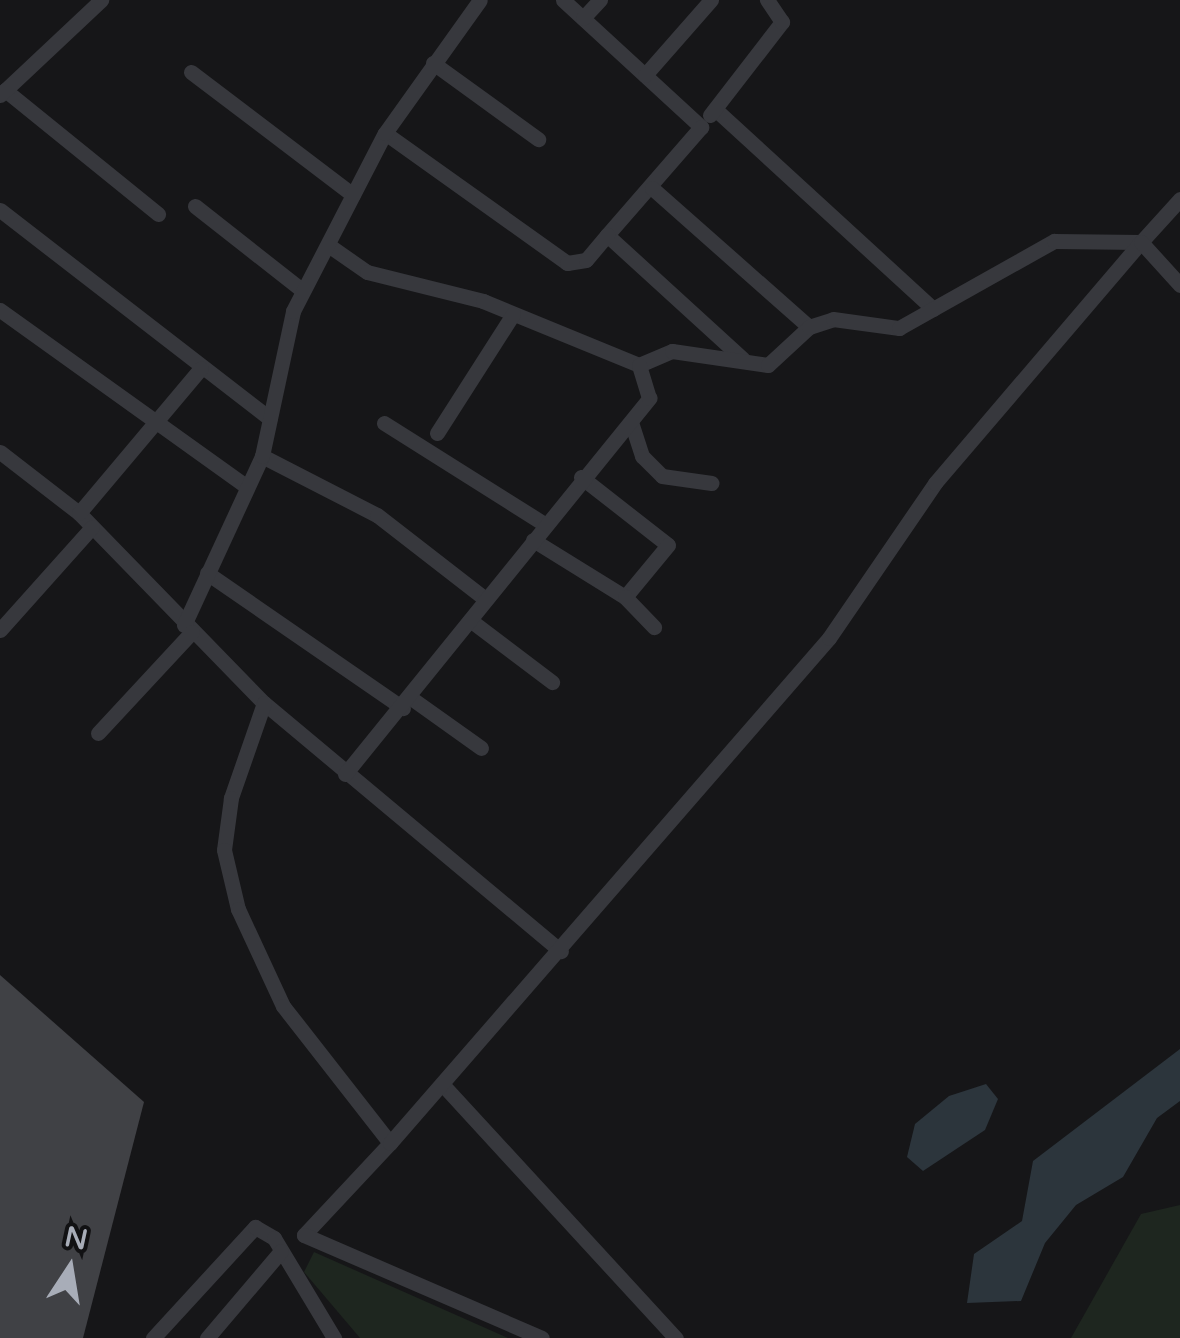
<!DOCTYPE html>
<style>
body{margin:0}
#map{position:relative;width:1180px;height:1338px;overflow:hidden;background:#161618;font-family:"Varela Round",sans-serif}
div>[style]{position:absolute}
.green>*{inset:0;background:#1e261f}
.water>*{inset:0;background:#2c353c}
.building>*{inset:0;background:#404145}
.minor>*{height:15px;margin:-7.5px;padding:0 7.5px;transform-origin:7.5px;border-radius:7.5px;background:#37383d}
span{translate:-50% -50%;white-space:nowrap;text-align:center;line-height:1.15;-webkit-text-stroke:8px #111113;paint-order:stroke}
.north{position:absolute;left:20px;top:1218px;width:100px;height:100px;-webkit-text-stroke:8px #111113;paint-order:stroke;rotate:12deg;font-size:28px;font-weight:700;line-height:40px;text-align:center;color:#a8adb8}
.north::after{content:'';display:block;margin:auto;width:35px;height:45px;background:#a8adb8;clip-path:polygon(50% 0,100% 100%,50% 72%,0 100%)}
</style>
<div id="map">
<div class="green">
<i style="clip-path:polygon(1180px 1205px,1180px 1338px,1071px 1338px,1141px 1214px)"></i>
<i style="clip-path:polygon(314px 1252px,508px 1338px,360px 1338px,304px 1272px)"></i>
</div>
<div class="water">
<i style="clip-path:polygon(1180px 1049px,1180px 1101px,1157px 1118px,1123px 1177px,1076px 1205px,1045px 1243px,1021px 1301px,967px 1303px,974px 1254px,1022px 1221px,1033px 1161px)"></i>
<i style="clip-path:polygon(986px 1084px,998px 1099px,985px 1130px,923px 1171px,907px 1157px,915px 1124px,949px 1096px)"></i>
</div>
<div class="building">
<i style="clip-path:polygon(0 975px,144px 1102px,83px 1338px,0 1338px)"></i>
</div>
<div class="minor">
<i style="left:563px;top:0;width:188px;rotate:42.6deg"></i>
<i style="left:701px;top:127px;width:143px;rotate:131deg"></i>
<i style="left:607px;top:235px;width:184px;rotate:42.4deg"></i>
<i style="left:583px;top:18px;width:25px;rotate:-47deg"></i>
<i style="left:433px;top:63px;width:130px;rotate:35.9deg"></i>
<i style="left:191px;top:72px;width:203px;rotate:37.2deg"></i>
<i style="left:645px;top:75px;width:100px;rotate:-48.7deg"></i>
<i style="left:5px;top:90px;width:197px;rotate:39deg"></i>
<i style="left:0;top:95px;width:139px;rotate:-43.2deg"></i>
<i style="left:715px;top:109px;width:296px;rotate:42.5deg"></i>
<i style="left:710px;top:115px;width:118px;rotate:-52.3deg"></i>
<i style="left:782px;top:22px;width:27px;rotate:-124deg"></i>
<i style="left:385px;top:133px;width:224px;rotate:35.5deg"></i>
<i style="left:567px;top:263px;width:19px;rotate:-9deg"></i>
<i style="left:586px;top:260px;width:33px;rotate:-50deg"></i>
<i style="left:652px;top:188px;width:210px;rotate:41.5deg"></i>
<i style="left:195px;top:206px;width:137px;rotate:38.2deg"></i>
<i style="left:0;top:210px;width:341px;rotate:37.7deg"></i>
<i style="left:331px;top:247px;width:44px;rotate:34.8deg"></i>
<i style="left:367px;top:272px;width:120px;rotate:14deg"></i>
<i style="left:483px;top:301px;width:169px;rotate:22.3deg"></i>
<i style="left:639px;top:365px;width:36px;rotate:-23deg"></i>
<i style="left:672px;top:351px;width:97px;rotate:8.3deg"></i>
<i style="left:768px;top:365px;width:56px;rotate:-42.8deg"></i>
<i style="left:809px;top:327px;width:25px;rotate:-18deg"></i>
<i style="left:833px;top:319px;width:67px;rotate:7.8deg"></i>
<i style="left:899px;top:328px;width:178px;rotate:-29.3deg"></i>
<i style="left:1054px;top:241px;width:87px;rotate:0.7deg"></i>
<i style="left:1141px;top:242px;width:58px;rotate:-47.8deg"></i>
<i style="left:0;top:310px;width:302px;rotate:35.6deg"></i>
<i style="left:631px;top:422px;width:36px;rotate:72deg"></i>
<i style="left:642px;top:456px;width:28px;rotate:45deg"></i>
<i style="left:662px;top:476px;width:50px;rotate:8deg"></i>
<i style="left:384px;top:423px;width:191px;rotate:32.2deg"></i>
<i style="left:437px;top:433px;width:141px;rotate:-57.4deg"></i>
<i style="left:0;top:452px;width:100px;rotate:37.7deg"></i>
<i style="left:79px;top:513px;width:265px;rotate:45.8deg"></i>
<i style="left:264px;top:703px;width:387px;rotate:39.9deg"></i>
<i style="left:262px;top:456px;width:129px;rotate:27.2deg"></i>
<i style="left:377px;top:515px;width:135px;rotate:37.8deg"></i>
<i style="left:581px;top:477px;width:110px;rotate:38deg"></i>
<i style="left:668px;top:545px;width:67px;rotate:129.6deg"></i>
<i style="left:79px;top:513px;width:189px;rotate:-49.9deg"></i>
<i style="left:533px;top:540px;width:108px;rotate:31.8deg"></i>
<i style="left:625px;top:597px;width:42px;rotate:46deg"></i>
<i style="left:207px;top:573px;width:238px;rotate:34.6deg"></i>
<i style="left:470px;top:620px;width:103px;rotate:37.1deg"></i>
<i style="left:184px;top:625px;width:186px;rotate:-65.2deg"></i>
<i style="left:262px;top:456px;width:148px;rotate:-77.9deg"></i>
<i style="left:293px;top:311px;width:200px;rotate:-62.7deg"></i>
<i style="left:385px;top:133px;width:163px;rotate:-54.5deg"></i>
<i style="left:0;top:630px;width:138px;rotate:-48.2deg"></i>
<i style="left:411px;top:698px;width:86px;rotate:35.5deg"></i>
<i style="left:264px;top:703px;width:101px;rotate:109.2deg"></i>
<i style="left:231px;top:798px;width:52px;rotate:97.7deg"></i>
<i style="left:224px;top:850px;width:61px;rotate:76.7deg"></i>
<i style="left:238px;top:909px;width:107px;rotate:65.1deg"></i>
<i style="left:283px;top:1006px;width:174px;rotate:52deg"></i>
<i style="left:390px;top:1143px;width:126px;rotate:133.1deg"></i>
<i style="left:304px;top:1235px;width:259px;rotate:23.4deg"></i>
<i style="left:98px;top:733px;width:138px;rotate:-47.1deg"></i>
<i style="left:345px;top:774px;width:484px;rotate:-51deg"></i>
<i style="left:649px;top:398px;width:34px;rotate:-107deg"></i>
<i style="left:443px;top:1085px;width:344px;rotate:47.4deg"></i>
<i style="left:390px;top:1143px;width:669px;rotate:-49deg"></i>
<i style="left:829px;top:638px;width:188px;rotate:-55.6deg"></i>
<i style="left:935px;top:483px;width:317px;rotate:-49.5deg"></i>
<i style="left:1141px;top:242px;width:58px;rotate:47.8deg"></i>
<i style="left:153px;top:1338px;width:151px;rotate:-47.4deg"></i>
<i style="left:255px;top:1227px;width:22px;rotate:30deg"></i>
<i style="left:274px;top:1238px;width:117px;rotate:59deg"></i>
<i style="left:207px;top:1338px;width:114px;rotate:-49.6deg"></i>
</div>
<div class="north">N</div>
</div>
